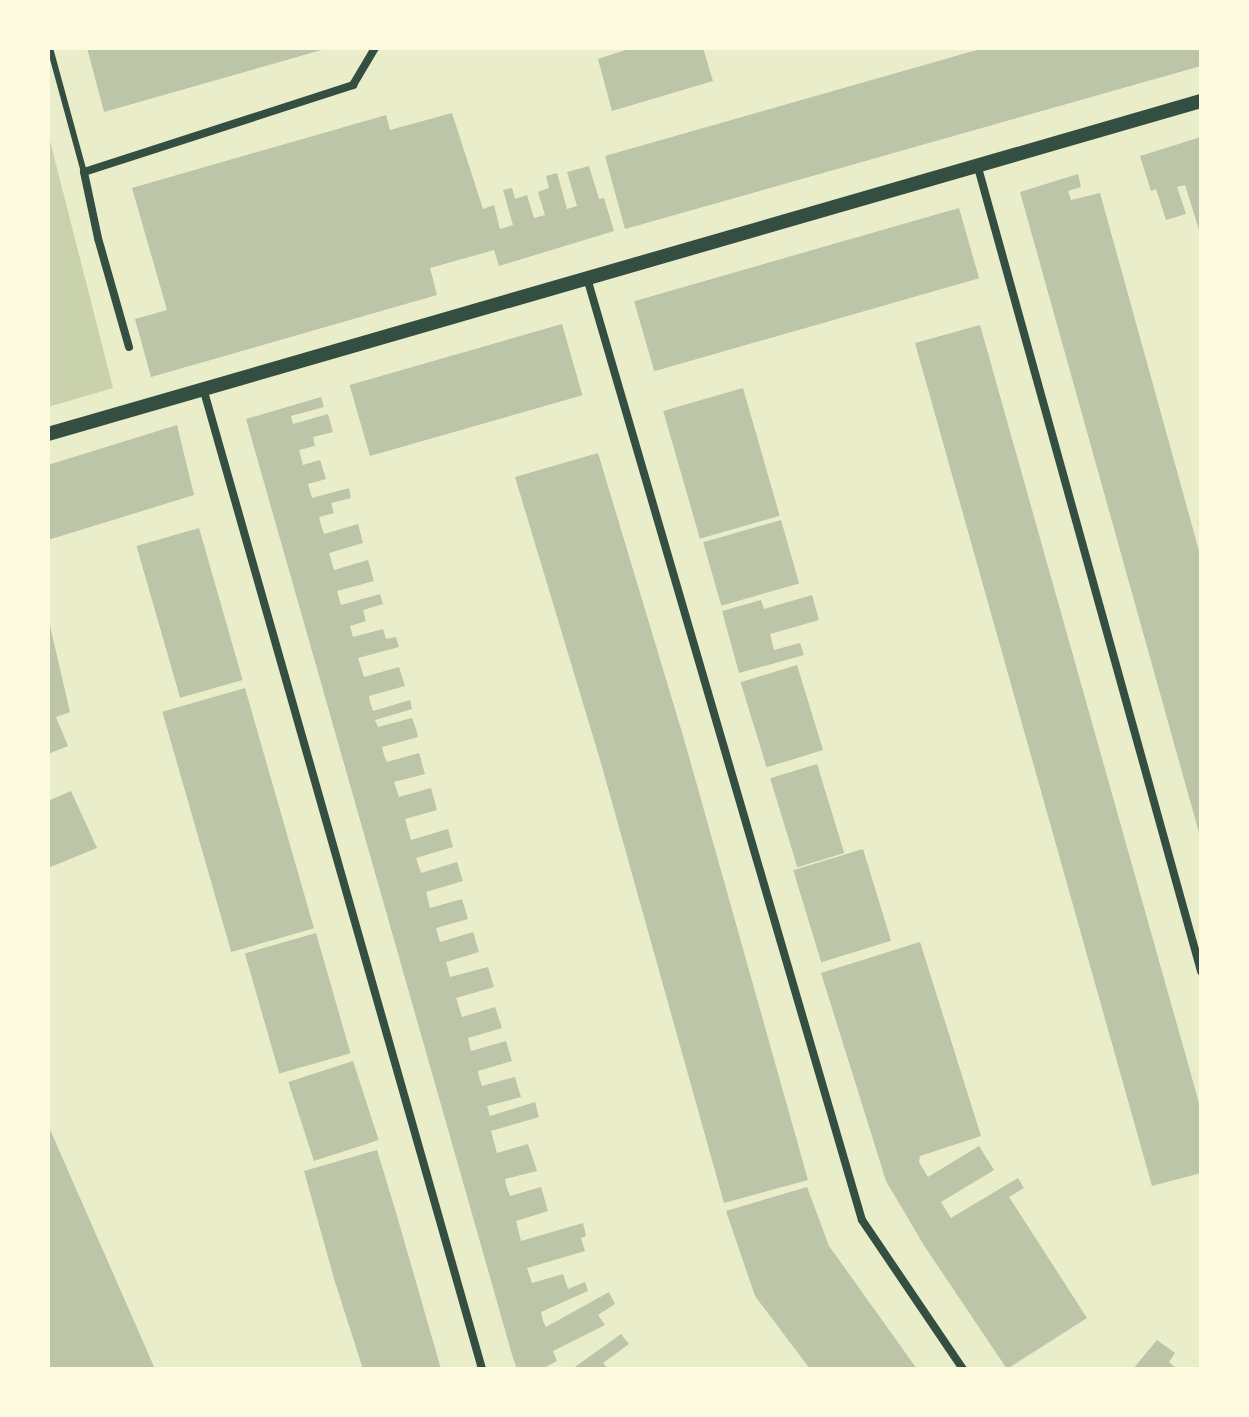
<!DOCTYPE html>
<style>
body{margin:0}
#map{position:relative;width:1249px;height:1417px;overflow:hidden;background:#e9edc9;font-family:"Alegreya Sans",sans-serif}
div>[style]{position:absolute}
.green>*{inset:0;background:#cad2ad}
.building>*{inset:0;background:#bcc5a7;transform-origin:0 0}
.service>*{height:6px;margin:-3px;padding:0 3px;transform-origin:3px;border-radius:3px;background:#344e41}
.minor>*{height:8px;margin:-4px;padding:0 4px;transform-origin:4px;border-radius:4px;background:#344e41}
.tertiary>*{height:14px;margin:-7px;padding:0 7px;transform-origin:7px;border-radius:7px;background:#344e41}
span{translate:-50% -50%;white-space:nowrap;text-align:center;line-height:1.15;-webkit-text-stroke:8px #fefae0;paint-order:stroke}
.frame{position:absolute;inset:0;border:50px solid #fefae0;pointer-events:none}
</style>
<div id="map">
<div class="green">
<i style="clip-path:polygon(48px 133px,113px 388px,48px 407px)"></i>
</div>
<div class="building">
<i style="clip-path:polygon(87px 48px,325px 48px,325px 49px,104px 112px)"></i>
<i style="clip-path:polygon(632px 48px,703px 48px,713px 81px,612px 111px,598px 59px)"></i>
<i style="clip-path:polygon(984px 48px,1201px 48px,1201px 66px,625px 229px,605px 156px)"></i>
<i style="clip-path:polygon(452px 113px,483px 209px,494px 205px,500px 229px,513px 225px,503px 190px,512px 188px,515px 199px,527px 195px,534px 218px,545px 215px,538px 192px,549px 188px,546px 176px,557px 173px,567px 209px,577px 206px,567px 172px,589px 166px,599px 199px,604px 198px,614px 231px,499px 266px,494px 250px,430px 268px,437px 295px,151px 377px,135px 319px,167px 310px,132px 188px,386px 115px,390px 130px)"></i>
<i style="clip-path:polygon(1201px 137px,1201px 233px,1200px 233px,1185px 185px,1177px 187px,1186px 214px,1166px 220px,1156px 189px,1151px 191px,1140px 156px)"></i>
<i style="clip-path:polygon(1078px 174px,1081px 187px,1068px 191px,1071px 200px,1100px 193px,1201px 558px,1201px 840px,1020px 192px)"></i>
<i style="left:959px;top:208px;width:73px;height:338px;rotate:74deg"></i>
<i style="left:562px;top:324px;width:74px;height:221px;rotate:74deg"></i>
<i style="clip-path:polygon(980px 325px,1201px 1110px,1201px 1173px,1152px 1186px,915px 343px)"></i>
<i style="left:743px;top:388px;width:133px;height:83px;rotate:74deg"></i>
<i style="clip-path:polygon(321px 397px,324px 407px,291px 416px,293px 424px,328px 414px,333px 432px,313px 437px,315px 446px,299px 450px,303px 465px,320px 460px,326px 479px,308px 484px,312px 498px,349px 488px,351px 498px,331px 503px,334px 513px,319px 517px,321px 525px,324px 534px,358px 524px,363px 543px,329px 553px,334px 570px,368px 560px,374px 581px,337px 591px,341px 605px,380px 594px,383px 604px,363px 610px,366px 621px,350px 626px,353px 637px,383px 629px,386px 639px,396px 637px,399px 647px,358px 658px,364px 677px,399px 667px,405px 686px,369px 696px,370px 702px,373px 711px,410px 700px,412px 709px,375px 720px,378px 727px,412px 718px,416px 729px,418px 737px,382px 747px,384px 755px,387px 762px,419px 753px,425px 774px,394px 782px,399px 797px,431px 788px,437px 810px,405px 819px,411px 840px,448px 829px,453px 847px,416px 858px,421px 873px,457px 862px,463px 881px,426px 892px,430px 908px,462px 899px,468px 919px,436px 928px,440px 942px,473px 932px,479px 952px,446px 962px,450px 977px,488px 967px,494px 987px,456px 998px,462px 1017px,495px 1007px,502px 1028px,468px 1038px,469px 1043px,471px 1051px,506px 1041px,512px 1061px,478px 1071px,479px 1077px,482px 1086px,515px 1077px,521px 1097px,487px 1106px,490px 1116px,535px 1102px,539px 1117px,491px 1131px,497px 1153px,528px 1144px,537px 1171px,505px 1179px,506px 1185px,510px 1196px,541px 1187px,548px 1211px,516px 1221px,521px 1241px,583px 1223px,586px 1236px,581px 1238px,585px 1251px,527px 1268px,532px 1283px,563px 1274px,568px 1289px,585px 1282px,588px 1291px,541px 1312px,543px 1321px,546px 1327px,609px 1292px,615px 1304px,598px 1315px,605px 1325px,553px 1351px,557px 1361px,542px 1369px,517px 1369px,513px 1358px,246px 419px)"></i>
<i style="clip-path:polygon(177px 425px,194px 495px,48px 540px,48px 465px)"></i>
<i style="clip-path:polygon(598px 453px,684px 739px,808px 1180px,724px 1203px,601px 763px,515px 477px)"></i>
<i style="left:781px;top:520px;width:66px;height:81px;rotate:74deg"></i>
<i style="left:199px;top:528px;width:158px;height:65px;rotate:74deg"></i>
<i style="clip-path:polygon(812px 595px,819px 620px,770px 634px,774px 650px,800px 643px,804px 655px,739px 673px,722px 611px,761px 600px,764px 609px)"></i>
<i style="clip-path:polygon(48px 617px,70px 712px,56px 717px,68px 746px,48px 754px)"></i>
<i style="left:797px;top:665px;width:89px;height:59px;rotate:73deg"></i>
<i style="left:245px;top:688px;width:250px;height:86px;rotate:74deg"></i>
<i style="left:817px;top:764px;width:93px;height:49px;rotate:73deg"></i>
<i style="clip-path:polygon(71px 791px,97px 848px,48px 868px,48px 801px)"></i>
<i style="left:863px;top:849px;width:96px;height:73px;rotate:73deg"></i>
<i style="left:316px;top:933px;width:125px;height:74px;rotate:74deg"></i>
<i style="clip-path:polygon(920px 942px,981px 1136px,920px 1156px,919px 1162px,928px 1177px,979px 1146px,994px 1170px,941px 1202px,951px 1218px,1018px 1178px,1024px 1188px,1009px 1197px,1087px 1318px,1007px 1369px,925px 1247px,886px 1181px,821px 973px)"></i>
<i style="left:353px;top:1061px;width:83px;height:68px;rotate:72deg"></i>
<i style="clip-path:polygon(48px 1125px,148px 1353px,155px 1369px,48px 1369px)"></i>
<i style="clip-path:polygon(377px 1150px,397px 1216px,441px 1369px,363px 1369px,335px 1282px,304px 1171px)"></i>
<i style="clip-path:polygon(807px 1187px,829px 1246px,917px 1369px,810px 1369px,755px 1296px,726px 1211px)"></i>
<i style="clip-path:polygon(621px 1334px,629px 1344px,603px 1363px,608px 1369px,572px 1369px)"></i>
<i style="clip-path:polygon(1157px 1340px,1175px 1353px,1169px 1362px,1177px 1369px,1133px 1369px)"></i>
</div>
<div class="service">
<i style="left:50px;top:48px;width:129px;rotate:74.7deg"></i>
</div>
<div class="minor">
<i style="left:977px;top:164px;width:838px;rotate:74.49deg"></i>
<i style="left:587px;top:278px;width:981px;rotate:73.73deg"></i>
<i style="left:862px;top:1220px;width:180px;rotate:55.9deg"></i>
<i style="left:129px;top:347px;width:113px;rotate:-105.9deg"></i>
<i style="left:98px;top:238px;width:67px;rotate:-102deg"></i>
<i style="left:84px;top:172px;width:283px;rotate:-17.9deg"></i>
<i style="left:353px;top:85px;width:43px;rotate:-59.3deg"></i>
<i style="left:203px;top:388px;width:1020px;rotate:74.12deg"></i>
</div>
<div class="tertiary">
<i style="left:48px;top:434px;width:1200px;rotate:-16.11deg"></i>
</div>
<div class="frame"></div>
</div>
